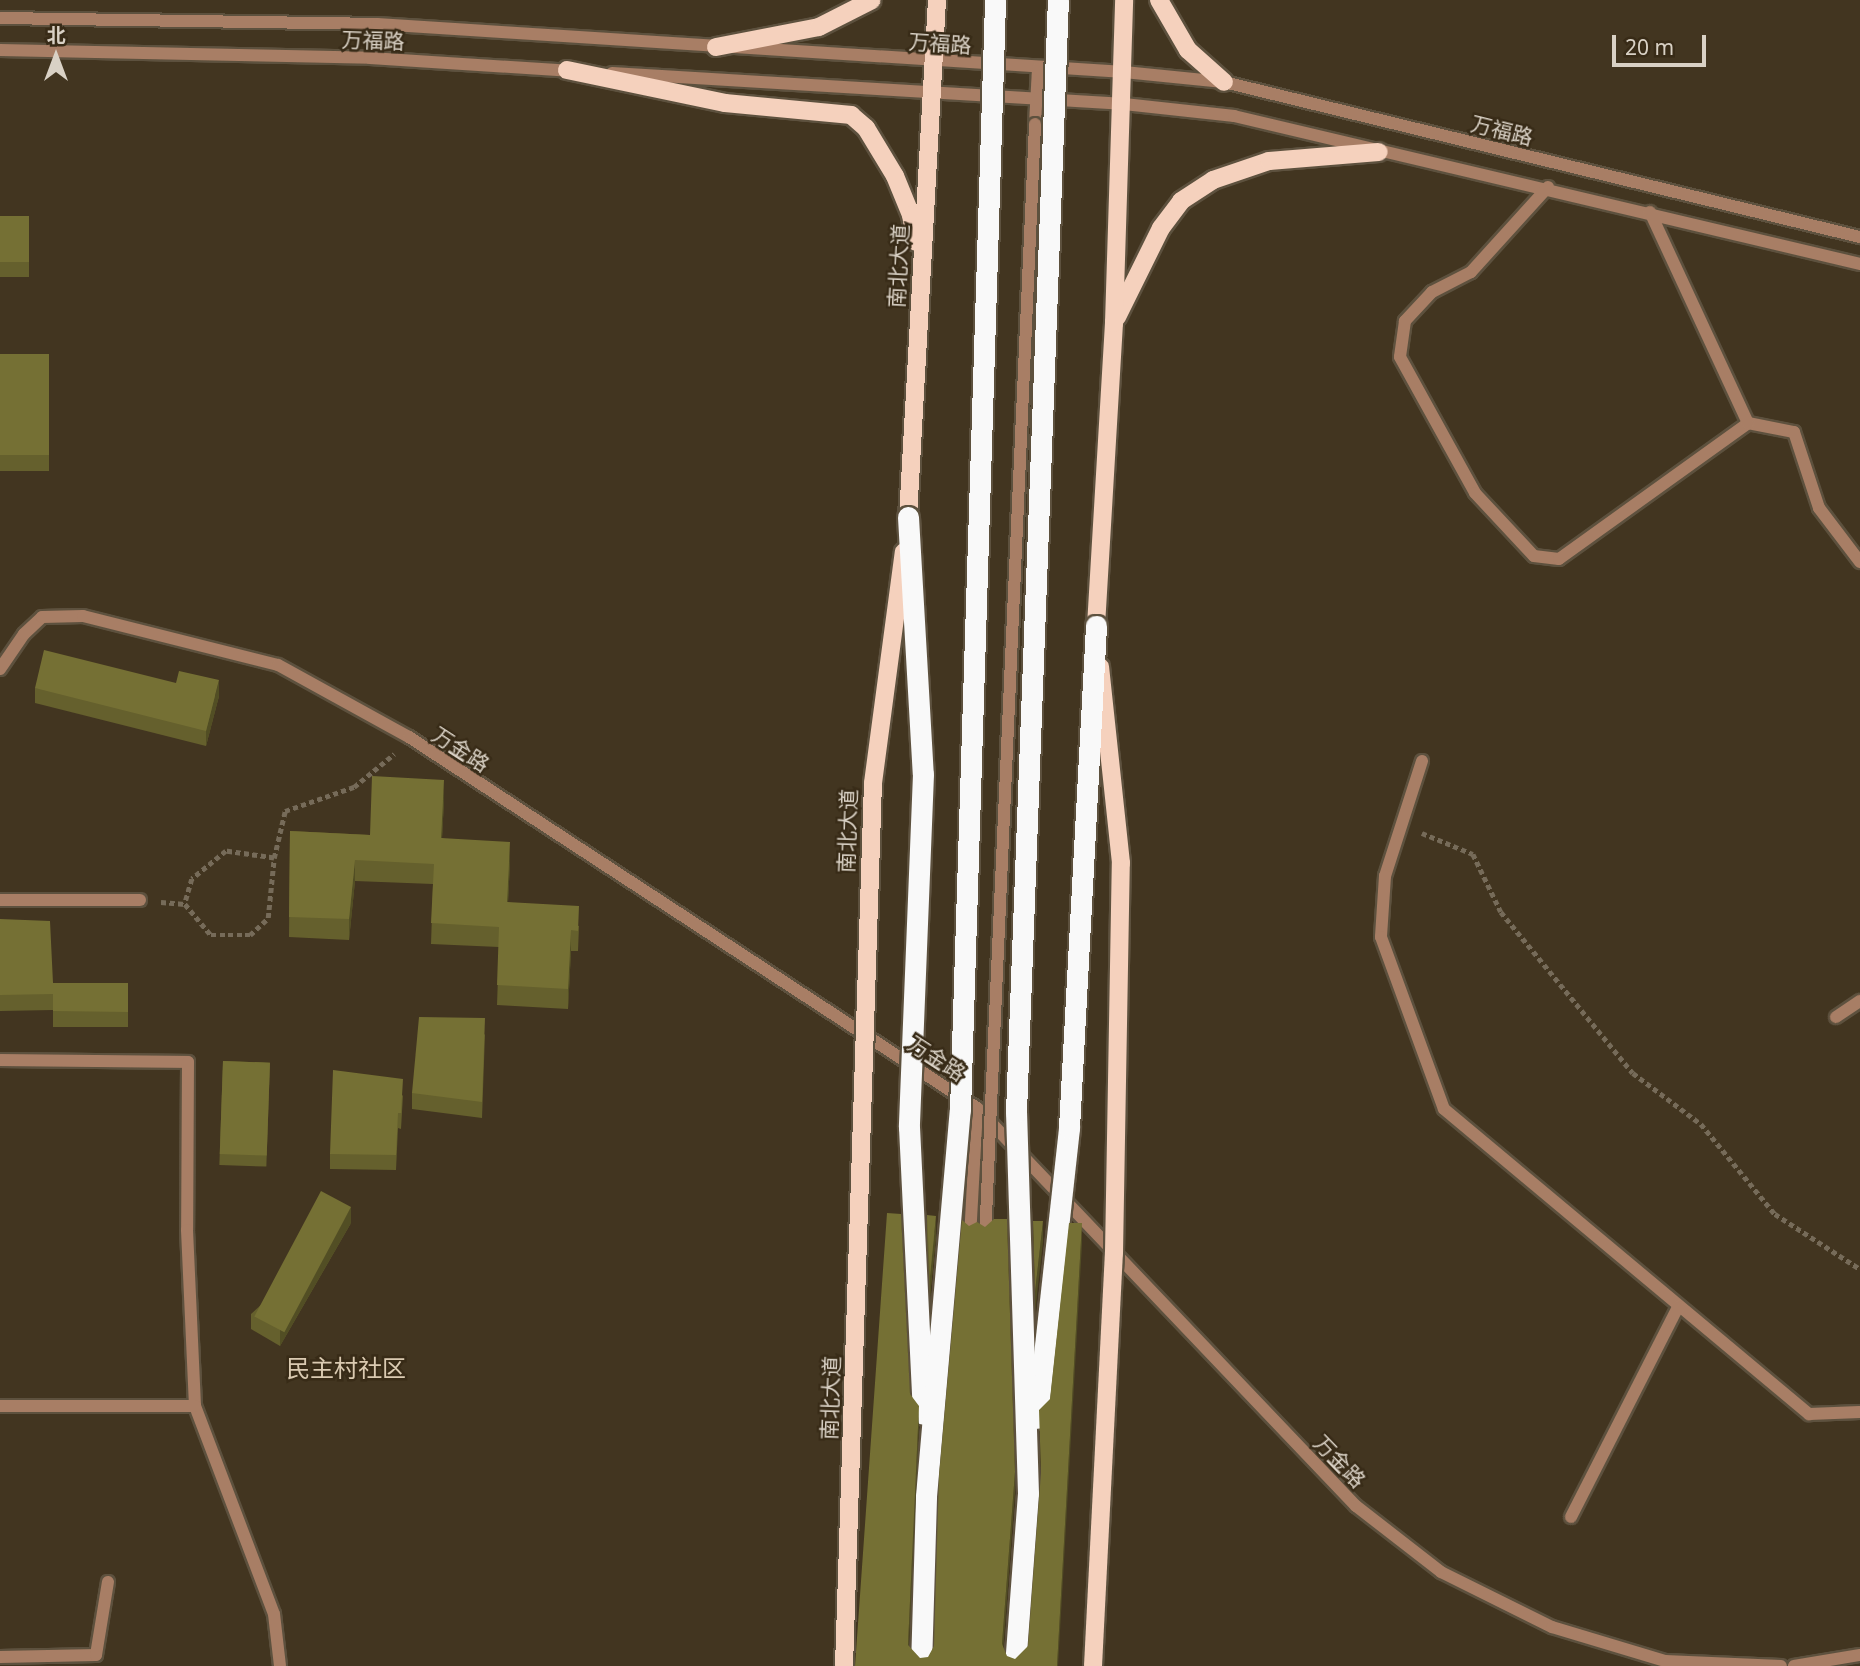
<!DOCTYPE html>
<meta charset="utf-8">
<style>
body{margin:0}
#map{position:relative;width:1860px;height:1666px;overflow:hidden;background:#423520;font-family:"Noto Sans","Noto Sans SC",sans-serif}
div>[style]{position:absolute}
.path>*{height:4.5px;margin-top:-2.25px;transform-origin:0;background:repeating-linear-gradient(90deg,#766b59 0 5px,transparent 0 8.5px)}
.roads{filter:drop-shadow(2px 0 #5d513e) drop-shadow(-2px 0 #5d513e) drop-shadow(0 2px #5d513e) drop-shadow(0 -2px #5d513e)}
.minor>*{height:12px;margin:-6px;padding:0 6px;transform-origin:6px;border-radius:6px;background:#a87e65}
.major>*{height:18px;margin:-9px;padding:0 9px;transform-origin:9px;border-radius:9px;background:#f5d1bd}
.bridges{filter:drop-shadow(2px 0 #5d513e) drop-shadow(-2px 0 #5d513e) drop-shadow(0 2px #5d513e) drop-shadow(0 -2px #5d513e)}
.minor-bridge>*{height:12px;margin:-6px;padding:0 6px;transform-origin:6px;border-radius:6px;background:#a87e65}
.major-bridge>*{height:18px;margin:-9px;padding:0 9px;transform-origin:9px;border-radius:9px;background:#f5d1bd}
.highway-bridge>*{height:21px;margin:-10.5px;padding:0 10.5px;transform-origin:10.5px;border-radius:10.5px;background:#f9f9f9}
.wall>*{inset:0;background:#65602d;transform-origin:0 0}
.shaded-wall>*{inset:0;background:#524e24}
.building>*{inset:0;background:#757034;transform-origin:0 0}
span{translate:-50% -50%;white-space:nowrap;text-align:center;line-height:1.15;-webkit-text-stroke:5px #382b17;paint-order:stroke}
.street-label{font-size:21px;color:#d9d1c5}
.quarter-label{font-size:24px;color:#dacab1}
.north{position:absolute;left:21px;top:21px;width:70px;height:70px;-webkit-text-stroke:5px #382b17;paint-order:stroke;rotate:0deg;font-size:19px;font-weight:700;line-height:28px;text-align:center;color:#d9d1c5}
.north::after{content:'';display:block;margin:auto;width:24px;height:32px;background:#d9d1c5;clip-path:polygon(50% 0,100% 100%,50% 72%,0 100%)}
.scale{position:absolute;left:1612px;top:35px;width:94px;height:32px;box-sizing:border-box;border:4px solid #d9d1c5;border-top:0;padding-left:9px;font-size:21px;line-height:24px;white-space:nowrap;color:#d9d1c5;-webkit-text-stroke:5px #382b17;paint-order:stroke}
</style>
<div id="map">
<div class="path">
<i style="left:1422px;top:833px;width:55px;rotate:22.4deg"></i>
<i style="left:1473px;top:854px;width:64px;rotate:64.2deg"></i>
<i style="left:1501px;top:912px;width:208px;rotate:50.7deg"></i>
<i style="left:1633px;top:1073px;width:85px;rotate:36.9deg"></i>
<i style="left:1701px;top:1124px;width:117px;rotate:50.6deg"></i>
<i style="left:1775px;top:1214px;width:101px;rotate:32.9deg"></i>
<i style="left:274px;top:858px;width:48px;rotate:-76.8deg"></i>
<i style="left:285px;top:811px;width:73px;rotate:-19.2deg"></i>
<i style="left:354px;top:787px;width:52px;rotate:-39.5deg"></i>
<i style="left:161px;top:902px;width:24px;rotate:5deg"></i>
<i style="left:185px;top:904px;width:40px;rotate:50deg"></i>
<i style="left:211px;top:935px;width:39px"></i>
<i style="left:250px;top:935px;width:25px;rotate:-43deg"></i>
<i style="left:268px;top:918px;width:60px;rotate:-84.3deg"></i>
<i style="left:274px;top:858px;width:49px;rotate:-171.7deg"></i>
<i style="left:226px;top:851px;width:44px;rotate:140.5deg"></i>
<i style="left:192px;top:879px;width:26px;rotate:106deg"></i>
</div>
<div class="roads">
<div class="minor">
<i style="left:0;top:18px;width:377px;rotate:0.9deg"></i>
<i style="left:377px;top:24px;width:749px;rotate:3.68deg"></i>
<i style="left:1124px;top:72px;width:100px;rotate:5.7deg"></i>
<i style="left:1224px;top:82px;width:655px;rotate:13.7deg"></i>
<i style="left:0;top:50px;width:370px;rotate:1.2deg"></i>
<i style="left:370px;top:58px;width:203px;rotate:3.7deg"></i>
<i style="left:612px;top:73px;width:513px;rotate:3.46deg"></i>
<i style="left:1124px;top:104px;width:111px;rotate:6.2deg"></i>
<i style="left:1234px;top:116px;width:643px;rotate:13.3deg"></i>
<i style="left:1035px;top:124px;width:55px;rotate:-86.9deg"></i>
<i style="left:1548px;top:187px;width:115px;rotate:132.2deg"></i>
<i style="left:1471px;top:272px;width:44px;rotate:152.9deg"></i>
<i style="left:1432px;top:292px;width:40px;rotate:133deg"></i>
<i style="left:1405px;top:321px;width:36px;rotate:98deg"></i>
<i style="left:1400px;top:357px;width:155px;rotate:61.1deg"></i>
<i style="left:1475px;top:493px;width:86px;rotate:46.9deg"></i>
<i style="left:1534px;top:556px;width:25px;rotate:7deg"></i>
<i style="left:1559px;top:559px;width:233px;rotate:-35.7deg"></i>
<i style="left:1748px;top:423px;width:47px;rotate:11.1deg"></i>
<i style="left:1794px;top:432px;width:80px;rotate:71.8deg"></i>
<i style="left:1819px;top:508px;width:68px;rotate:52.8deg"></i>
<i style="left:1650px;top:212px;width:233px;rotate:65.1deg"></i>
<i style="left:0;top:669px;width:42px;rotate:-55.6deg"></i>
<i style="left:24px;top:634px;width:25px;rotate:-43deg"></i>
<i style="left:42px;top:617px;width:41px;rotate:-1.4deg"></i>
<i style="left:83px;top:616px;width:201px;rotate:14.1deg"></i>
<i style="left:278px;top:665px;width:149px;rotate:28.8deg"></i>
<i style="left:409px;top:737px;width:678px;rotate:33.15deg"></i>
<i style="left:977px;top:1108px;width:550px;rotate:46.4deg"></i>
<i style="left:1356px;top:1506px;width:108px;rotate:37.8deg"></i>
<i style="left:1441px;top:1572px;width:124px;rotate:26.4deg"></i>
<i style="left:1552px;top:1627px;width:118px;rotate:16.7deg"></i>
<i style="left:1665px;top:1661px;width:116px;rotate:2.5deg"></i>
<i style="left:1422px;top:761px;width:121px;rotate:107.8deg"></i>
<i style="left:1385px;top:876px;width:61px;rotate:93.8deg"></i>
<i style="left:1381px;top:937px;width:183px;rotate:69.9deg"></i>
<i style="left:1444px;top:1109px;width:476px;rotate:39.9deg"></i>
<i style="left:1809px;top:1414px;width:51px;rotate:-2.2deg"></i>
<i style="left:0;top:900px;width:140px"></i>
<i style="left:1836px;top:1017px;width:29px;rotate:-34deg"></i>
<i style="left:0;top:1060px;width:188px;rotate:0.6deg"></i>
<i style="left:188px;top:1062px;width:168px;rotate:90.3deg"></i>
<i style="left:187px;top:1230px;width:176px;rotate:87.4deg"></i>
<i style="left:195px;top:1406px;width:222px;rotate:69.2deg"></i>
<i style="left:274px;top:1614px;width:52px;rotate:83.4deg"></i>
<i style="left:970px;top:1238px;width:130px;rotate:-86.9deg"></i>
<i style="left:0;top:1406px;width:195px"></i>
<i style="left:1571px;top:1517px;width:236px;rotate:-63deg"></i>
<i style="left:0;top:1657px;width:96px;rotate:-1.2deg"></i>
<i style="left:96px;top:1655px;width:74px;rotate:-80.7deg"></i>
<i style="left:1794px;top:1666px;width:67px;rotate:-9.5deg"></i>
</div>
<div class="major">
<i style="left:1159px;top:0;width:58px;rotate:59.9deg"></i>
<i style="left:1188px;top:50px;width:48px;rotate:41.6deg"></i>
<i style="left:716px;top:47px;width:105px;rotate:-11deg"></i>
<i style="left:819px;top:27px;width:59px;rotate:-27deg"></i>
<i style="left:567px;top:70px;width:161px;rotate:11.8deg"></i>
<i style="left:725px;top:103px;width:127px;rotate:5.4deg"></i>
<i style="left:851px;top:115px;width:20px;rotate:41deg"></i>
<i style="left:866px;top:128px;width:56px;rotate:58.9deg"></i>
<i style="left:895px;top:176px;width:42px;rotate:67.7deg"></i>
<i style="left:911px;top:215px;width:27px;rotate:80deg"></i>
<i style="left:1117px;top:317px;width:99px;rotate:-63.7deg"></i>
<i style="left:1161px;top:228px;width:34px;rotate:-53deg"></i>
<i style="left:1181px;top:201px;width:38px;rotate:-33deg"></i>
<i style="left:1213px;top:180px;width:59px;rotate:-18.7deg"></i>
<i style="left:1269px;top:161px;width:110px;rotate:-4.7deg"></i>
<i style="left:908px;top:517px;width:518px;rotate:-86.79deg"></i>
<i style="left:1096px;top:626px;width:304px;rotate:-86.6deg"></i>
<i style="left:1114px;top:323px;width:323px;rotate:-88.2deg"></i>
</div>
</div>
<div class="bridges">
<div class="minor-bridge">
<i style="left:985px;top:1239px;width:1116px;rotate:-87.43deg"></i>
</div>
<div class="major-bridge">
<i style="left:844px;top:1666px;width:883px;rotate:-88.12deg"></i>
<i style="left:873px;top:783px;width:233px;rotate:-82.4deg"></i>
<i style="left:1093px;top:1666px;width:414px;rotate:-87.1deg"></i>
<i style="left:1114px;top:1253px;width:390px;rotate:-89deg"></i>
<i style="left:1121px;top:863px;width:197px;rotate:-96.1deg"></i>
</div>
<div class="highway-bridge">
<i style="left:908px;top:517px;width:257px;rotate:86.7deg"></i>
<i style="left:923px;top:774px;width:353px;rotate:92.3deg"></i>
<i style="left:909px;top:1127px;width:287px;rotate:87.2deg"></i>
<i style="left:1037px;top:1418px;width:292px;rotate:-83.7deg"></i>
<i style="left:1069px;top:1128px;width:503px;rotate:-86.92deg"></i>
<i style="left:921px;top:1666px;width:170px;rotate:-88.3deg"></i>
<i style="left:926px;top:1496px;width:387px;rotate:-85deg"></i>
<i style="left:960px;top:1110px;width:1111px;rotate:-88.19deg"></i>
<i style="left:1015px;top:1666px;width:173px;rotate:-85.7deg"></i>
<i style="left:1028px;top:1493px;width:381px;rotate:-91.8deg"></i>
<i style="left:1016px;top:1112px;width:1113px;rotate:-87.84deg"></i>
</div>
</div>
<div class="wall">
<i style="left:0;top:216px;width:29px;height:61px"></i>
<i style="left:0;top:354px;width:49px;height:117px"></i>
<i style="clip-path:polygon(35px 688px,219px 696px,206px 746px,35px 703px)"></i>
<i style="clip-path:polygon(444px 800px,442px 838px,510px 862px,508px 902px,579px 926px,578px 951px,571px 951px,568px 1009px,497px 1005px,499px 947px,431px 944px,433px 884px,355px 881px,349px 940px,289px 937px,290px 831px,370px 835px)"></i>
<i style="clip-path:polygon(0 919px,53px 983px,128px 983px,128px 1027px,53px 1027px,53px 1010px,0 1011px)"></i>
<i style="clip-path:polygon(485px 1034px,482px 1118px,412px 1109px,412px 1093px)"></i>
<i style="left:223px;top:1061px;width:47px;height:104px;rotate:2deg"></i>
<i style="clip-path:polygon(403px 1095px,401px 1129px,398px 1128px,396px 1170px,330px 1169px,330px 1154px)"></i>
<i style="clip-path:polygon(927px 1215px,936px 1236px,930px 1296px,927px 1236px)"></i>
<i style="clip-path:polygon(351px 1223px,280px 1346px,251px 1329px,251px 1314px)"></i>
</div>
<div class="shaded-wall">
<i style="clip-path:polygon(219px 680px,219px 696px,206px 746px,206px 731px)"></i>
<i style="clip-path:polygon(444px 780px,444px 800px,441px 858px,441px 838px)"></i>
<i style="clip-path:polygon(510px 842px,510px 862px,507px 923px,507px 902px)"></i>
<i style="clip-path:polygon(355px 860px,355px 881px,349px 940px,349px 919px)"></i>
<i style="clip-path:polygon(571px 930px,571px 951px,568px 1009px,568px 989px)"></i>
<i style="clip-path:polygon(351px 1207px,351px 1223px,280px 1346px,280px 1330px)"></i>
<i style="clip-path:polygon(936px 1216px,936px 1236px,930px 1296px,930px 1276px)"></i>
<i style="clip-path:polygon(1043px 1221px,1043px 1242px,1035px 1312px,1035px 1292px)"></i>
<i style="clip-path:polygon(1082px 1223px,1082px 1244px,1058px 1666px,1057px 1666px)"></i>
<i style="clip-path:polygon(919px 1406px,919px 1426px,908px 1666px,908px 1645px)"></i>
<i style="clip-path:polygon(1015px 1472px,1015px 1493px,1002px 1665px,1002px 1644px)"></i>
</div>
<div class="building">
<i style="left:0;top:216px;width:29px;height:46px"></i>
<i style="left:0;top:354px;width:49px;height:101px"></i>
<i style="clip-path:polygon(44px 650px,176px 683px,179px 671px,219px 680px,206px 731px,35px 688px)"></i>
<i style="clip-path:polygon(372px 776px,444px 780px,441px 838px,510px 842px,507px 902px,579px 906px,578px 931px,571px 930px,568px 989px,497px 985px,499px 927px,431px 923px,434px 864px,355px 860px,349px 919px,289px 917px,290px 831px,370px 835px)"></i>
<i style="clip-path:polygon(0 919px,50px 921px,53px 983px,128px 983px,128px 1012px,53px 1011px,53px 994px,0 995px)"></i>
<i style="clip-path:polygon(419px 1017px,485px 1018px,482px 1102px,412px 1093px)"></i>
<i style="left:223px;top:1061px;width:47px;height:93px;rotate:2deg"></i>
<i style="clip-path:polygon(333px 1070px,403px 1079px,401px 1113px,398px 1113px,396px 1155px,330px 1154px)"></i>
<i style="left:321px;top:1191px;width:34px;height:142px;rotate:28deg"></i>
<i style="clip-path:polygon(887px 1213px,901px 1214px,910px 1394px,919px 1406px,908px 1645px,920px 1658px,928px 1657px,934px 1646px,939px 1476px,962px 1220px,969px 1226px,977px 1222px,985px 1227px,994px 1219px,1007px 1219px,1015px 1472px,1002px 1644px,1007px 1656px,1015px 1659px,1028px 1646px,1041px 1473px,1039px 1410px,1050px 1399px,1069px 1223px,1082px 1223px,1057px 1666px,855px 1666px)"></i>
<i style="clip-path:polygon(927px 1215px,936px 1216px,930px 1276px)"></i>
<i style="clip-path:polygon(1033px 1221px,1043px 1221px,1035px 1292px)"></i>
</div>
<div class="street-label">
<span style="left:373px;top:40px;rotate:2deg">万福路</span>
<span style="left:940px;top:43px;rotate:4deg">万福路</span>
<span style="left:1502px;top:130px;rotate:14deg">万福路</span>
<span style="left:898px;top:266px;rotate:-87deg">南北大道</span>
<span style="left:461px;top:749px;rotate:33deg">万金路</span>
<span style="left:847px;top:831px;rotate:-88deg">南北大道</span>
<span style="left:937px;top:1058px;rotate:33deg">万金路</span>
<span style="left:830px;top:1398px;rotate:-88deg">南北大道</span>
<span style="left:1340px;top:1461px;rotate:46deg">万金路</span>
</div>
<div class="quarter-label">
<span style="left:346px;top:1368px">民主村社区</span>
</div>
<div class="north">北</div>
<div class="scale">20 m</div>
</div>
